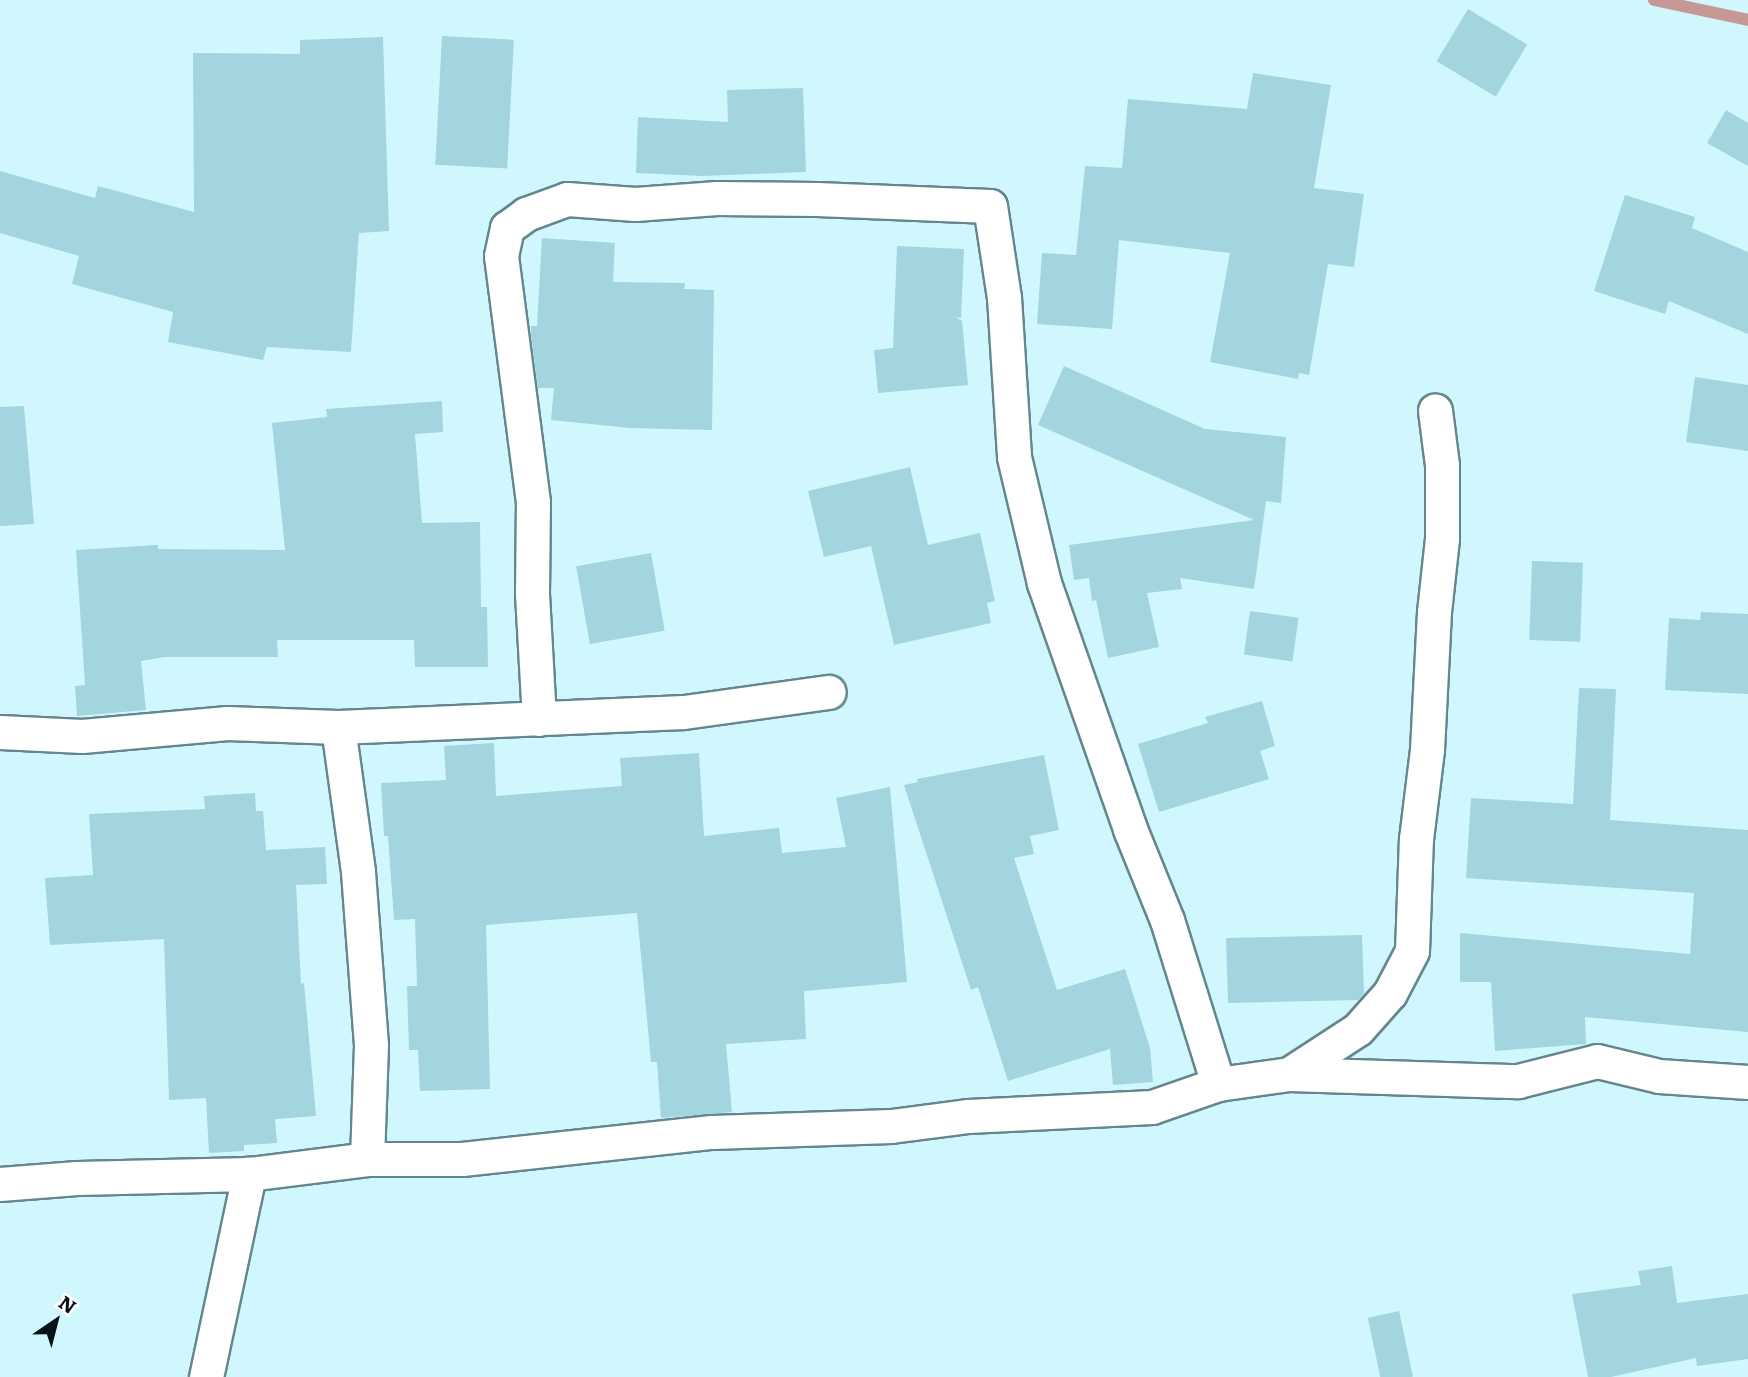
<!DOCTYPE html>
<style>
body{margin:0}
#map{position:relative;width:1748px;height:1377px;overflow:hidden;background:#d1f7fe;font-family:Literata,serif}
div>[style]{position:absolute}
.stream>*{height:12px;margin:-6px;padding:0 6px;transform-origin:6px;border-radius:6px;background:#c59896}
.building>*{inset:0;background:#a2d5dd;transform-origin:0 0}
.roads{filter:drop-shadow(2px 0 #64878d) drop-shadow(-2px 0 #64878d) drop-shadow(0 2px #64878d) drop-shadow(0 -2px #64878d)}
.street>*{height:33px;margin:-16.5px;padding:0 16.5px;transform-origin:16.5px;border-radius:16.5px;background:#fff}
span{translate:-50% -50%;white-space:nowrap;text-align:center;line-height:1.15;-webkit-text-stroke:5px #fff;paint-order:stroke}
.north{position:absolute;left:21px;top:1286px;width:70px;height:70px;-webkit-text-stroke:5px #fff;paint-order:stroke;rotate:35deg;font-size:19px;font-weight:700;line-height:28px;text-align:center;color:#061316}
.north::after{content:'';display:block;margin:auto;width:24px;height:32px;background:#061316;clip-path:polygon(50% 0,100% 100%,50% 72%,0 100%)}
</style>
<div id="map">
<div class="stream">
<i style="left:1654px;top:0;width:96px;rotate:12deg"></i>
</div>
<div class="building">
<i style="left:1468px;top:9px;width:69px;height:61px;rotate:31deg"></i>
<i style="left:442px;top:36px;width:72px;height:129px;rotate:3deg"></i>
<i style="clip-path:polygon(383px 37px,389px 231px,359px 233px,351px 352px,267px 347px,263px 360px,168px 342px,173px 312px,72px 284px,79px 256px,0 233px,0 171px,95px 198px,98px 186px,194px 212px,193px 53px,300px 54px,300px 40px)"></i>
<i style="clip-path:polygon(1253px 73px,1331px 85px,1314px 188px,1364px 194px,1354px 267px,1328px 264px,1309px 375px,1299px 373px,1298px 379px,1210px 362px,1230px 253px,1119px 240px,1112px 329px,1037px 324px,1042px 253px,1076px 255px,1085px 166px,1122px 168px,1128px 99px,1247px 109px)"></i>
<i style="clip-path:polygon(803px 88px,806px 172px,702px 176px,636px 173px,638px 117px,728px 122px,727px 90px)"></i>
<i style="clip-path:polygon(1726px 110px,1748px 123px,1748px 166px,1707px 143px)"></i>
<i style="clip-path:polygon(1625px 195px,1695px 217px,1692px 228px,1748px 252px,1748px 334px,1669px 301px,1665px 314px,1594px 291px)"></i>
<i style="clip-path:polygon(542px 238px,615px 243px,613px 282px,685px 283px,684px 289px,714px 290px,712px 430px,630px 428px,551px 420px,554px 388px,538px 388px,531px 334px,531px 326px,537px 326px)"></i>
<i style="clip-path:polygon(897px 246px,964px 249px,961px 318px,955px 317px,962px 321px,968px 385px,878px 393px,874px 350px,893px 348px)"></i>
<i style="clip-path:polygon(1064px 366px,1205px 429px,1286px 437px,1281px 503px,1266px 501px,1254px 589px,1180px 578px,1182px 589px,1147px 593px,1159px 647px,1108px 658px,1096px 600px,1092px 601px,1089px 578px,1074px 580px,1069px 545px,1254px 520px,1038px 425px)"></i>
<i style="clip-path:polygon(1695px 377px,1748px 385px,1748px 451px,1686px 442px)"></i>
<i style="clip-path:polygon(442px 401px,443px 432px,415px 434px,422px 523px,480px 522px,481px 607px,487px 607px,488px 667px,415px 667px,414px 640px,277px 640px,278px 657px,165px 657px,141px 661px,146px 710px,77px 716px,75px 686px,85px 685px,76px 550px,158px 545px,158px 549px,285px 550px,272px 423px,327px 417px,326px 409px)"></i>
<i style="clip-path:polygon(24px 406px,34px 524px,0 526px,0 407px)"></i>
<i style="clip-path:polygon(910px 467px,928px 545px,980px 533px,995px 601px,987px 603px,991px 623px,894px 645px,871px 546px,824px 557px,808px 491px)"></i>
<i style="left:651px;top:553px;width:79px;height:76px;rotate:80deg"></i>
<i style="left:1532px;top:561px;width:51px;height:79px;rotate:2deg"></i>
<i style="left:1250px;top:611px;width:49px;height:44px;rotate:8deg"></i>
<i style="clip-path:polygon(1701px 612px,1748px 614px,1748px 694px,1665px 690px,1669px 618px,1700px 620px)"></i>
<i style="clip-path:polygon(1579px 688px,1616px 689px,1610px 820px,1748px 830px,1748px 1032px,1585px 1017px,1586px 1044px,1495px 1051px,1491px 982px,1460px 982px,1460px 933px,1690px 954px,1694px 893px,1466px 878px,1471px 798px,1573px 804px)"></i>
<i style="clip-path:polygon(1262px 701px,1275px 746px,1260px 751px,1269px 779px,1159px 812px,1138px 744px,1208px 723px,1205px 717px)"></i>
<i style="clip-path:polygon(494px 743px,496px 796px,622px 786px,620px 758px,699px 753px,704px 836px,779px 828px,782px 853px,846px 847px,836px 798px,890px 787px,907px 982px,804px 991px,806px 1039px,726px 1044px,732px 1112px,661px 1118px,657px 1062px,651px 1062px,637px 913px,486px 925px,490px 1089px,420px 1091px,418px 1050px,409px 1050px,407px 986px,417px 986px,415px 919px,394px 920px,388px 836px,384px 836px,381px 783px,446px 780px,444px 746px)"></i>
<i style="clip-path:polygon(1044px 755px,1059px 830px,1030px 836px,1034px 854px,1014px 858px,1057px 990px,1125px 969px,1150px 1048px,1153px 1082px,1113px 1085px,1110px 1049px,1008px 1081px,978px 987px,971px 990px,904px 785px,918px 782px,917px 779px)"></i>
<i style="clip-path:polygon(255px 793px,256px 811px,263px 811px,266px 850px,325px 847px,327px 884px,296px 885px,301px 984px,304px 983px,316px 1116px,275px 1119px,277px 1143px,244px 1145px,244px 1151px,209px 1153px,206px 1098px,169px 1100px,164px 939px,50px 945px,45px 878px,93px 875px,89px 814px,205px 809px,204px 796px)"></i>
<i style="clip-path:polygon(1362px 935px,1364px 994px,1358px 1000px,1228px 1003px,1226px 938px)"></i>
<i style="clip-path:polygon(1672px 1266px,1677px 1303px,1748px 1294px,1748px 1359px,1697px 1366px,1696px 1358px,1611px 1377px,1588px 1377px,1572px 1294px,1641px 1285px,1638px 1271px)"></i>
<i style="left:1399px;top:1311px;width:67px;height:32px;rotate:78deg"></i>
</div>
<div class="roads">
<div class="street">
<i style="left:539px;top:719px;width:126px;rotate:-93.2deg"></i>
<i style="left:532px;top:593px;width:91px;rotate:-89.4deg"></i>
<i style="left:533px;top:502px;width:248px;rotate:-97.4deg"></i>
<i style="left:501px;top:256px;width:29px;rotate:-78deg"></i>
<i style="left:507px;top:228px;width:24px;rotate:-36deg"></i>
<i style="left:526px;top:214px;width:44px;rotate:-20.1deg"></i>
<i style="left:567px;top:199px;width:68px;rotate:4.2deg"></i>
<i style="left:635px;top:204px;width:82px;rotate:-4.2deg"></i>
<i style="left:717px;top:198px;width:100px;rotate:0.6deg"></i>
<i style="left:817px;top:199px;width:173px;rotate:2.3deg"></i>
<i style="left:990px;top:206px;width:92px;rotate:81.3deg"></i>
<i style="left:1004px;top:297px;width:160px;rotate:86.4deg"></i>
<i style="left:1014px;top:457px;width:130px;rotate:76.6deg"></i>
<i style="left:1044px;top:583px;width:261px;rotate:70.7deg"></i>
<i style="left:1130px;top:829px;width:98px;rotate:67.9deg"></i>
<i style="left:1167px;top:920px;width:172px;rotate:72.7deg"></i>
<i style="left:338px;top:727px;width:146px;rotate:82.1deg"></i>
<i style="left:358px;top:872px;width:173px;rotate:85.7deg"></i>
<i style="left:371px;top:1045px;width:114px;rotate:92deg"></i>
<i style="left:0;top:732px;width:82px;rotate:2.8deg"></i>
<i style="left:82px;top:736px;width:146px;rotate:-5.1deg"></i>
<i style="left:227px;top:723px;width:111px;rotate:2.1deg"></i>
<i style="left:338px;top:727px;width:346px;rotate:-2.5deg"></i>
<i style="left:684px;top:712px;width:146px;rotate:-7.9deg"></i>
<i style="left:1289px;top:1074px;width:82px;rotate:-33.1deg"></i>
<i style="left:1358px;top:1029px;width:48px;rotate:-48.4deg"></i>
<i style="left:1390px;top:993px;width:47px;rotate:-62.4deg"></i>
<i style="left:1412px;top:951px;width:112px;rotate:-88deg"></i>
<i style="left:1416px;top:839px;width:90px;rotate:-83deg"></i>
<i style="left:1427px;top:750px;width:138px;rotate:-87.1deg"></i>
<i style="left:1434px;top:612px;width:74px;rotate:-83.8deg"></i>
<i style="left:1442px;top:538px;width:73px;rotate:-90deg"></i>
<i style="left:1442px;top:465px;width:55px;rotate:-97.3deg"></i>
<i style="left:0;top:1184px;width:77px;rotate:-4.5deg"></i>
<i style="left:77px;top:1178px;width:172px;rotate:-1.3deg"></i>
<i style="left:249px;top:1174px;width:119px;rotate:-7.2deg"></i>
<i style="left:367px;top:1159px;width:95px"></i>
<i style="left:462px;top:1159px;width:251px;rotate:-6.2deg"></i>
<i style="left:712px;top:1132px;width:179px;rotate:-1.9deg"></i>
<i style="left:891px;top:1126px;width:78px;rotate:-7.4deg"></i>
<i style="left:968px;top:1116px;width:184px;rotate:-2.8deg"></i>
<i style="left:1152px;top:1107px;width:70px;rotate:-19.2deg"></i>
<i style="left:1218px;top:1084px;width:72px;rotate:-8deg"></i>
<i style="left:1289px;top:1074px;width:229px;rotate:1.8deg"></i>
<i style="left:1518px;top:1081px;width:81px;rotate:-14.2deg"></i>
<i style="left:1597px;top:1061px;width:64px;rotate:13.6deg"></i>
<i style="left:1659px;top:1076px;width:89px;rotate:3.9deg"></i>
<i style="left:206px;top:1377px;width:208px;rotate:-78deg"></i>
</div>
</div>
<div class="north">N</div>
</div>
